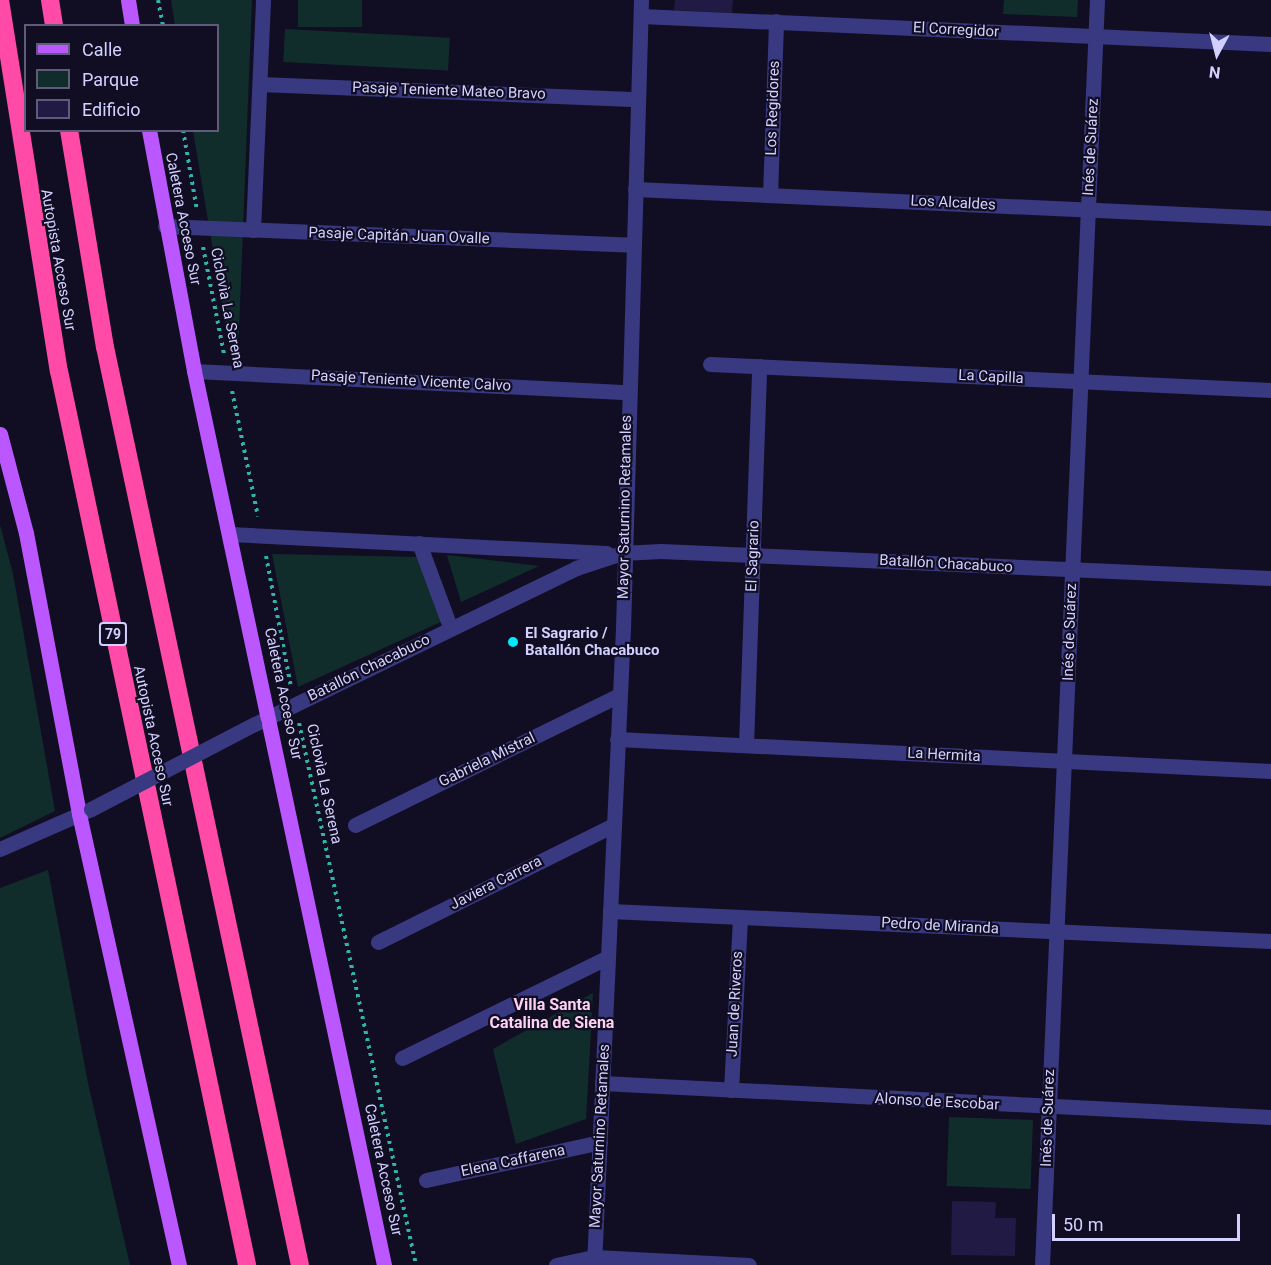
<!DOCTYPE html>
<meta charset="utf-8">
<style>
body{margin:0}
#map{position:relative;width:1271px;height:1265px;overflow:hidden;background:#110e23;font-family:Roboto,sans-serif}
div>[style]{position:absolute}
.green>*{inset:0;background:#112d2b;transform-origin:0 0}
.building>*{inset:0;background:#211a44}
.path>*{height:4px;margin-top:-2px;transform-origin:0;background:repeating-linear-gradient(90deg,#2eb4a8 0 3px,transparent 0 7.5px)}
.minor>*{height:15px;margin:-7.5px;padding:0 7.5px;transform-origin:7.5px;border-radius:7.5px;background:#393982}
.major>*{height:15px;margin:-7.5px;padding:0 7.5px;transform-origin:7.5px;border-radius:7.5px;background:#bb57ff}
.highway>*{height:18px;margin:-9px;padding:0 9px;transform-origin:9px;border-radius:9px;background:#ff4ba7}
.minor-bridge>*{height:15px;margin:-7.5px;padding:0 7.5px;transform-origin:7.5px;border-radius:7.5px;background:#393982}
.dots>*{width:16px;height:16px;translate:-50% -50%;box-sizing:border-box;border:3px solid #110e23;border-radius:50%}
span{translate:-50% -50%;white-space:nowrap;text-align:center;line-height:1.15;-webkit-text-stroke:4.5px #110e23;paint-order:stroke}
.shield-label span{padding:2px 4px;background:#110e23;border:2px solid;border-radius:4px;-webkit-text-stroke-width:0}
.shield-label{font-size:14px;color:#d3d0ff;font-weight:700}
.street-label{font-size:15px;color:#d3d0ff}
.poi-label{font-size:15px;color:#d3d0ff;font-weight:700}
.left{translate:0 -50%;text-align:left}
.neighbourhood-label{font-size:16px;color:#ffd1f0;font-weight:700}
.legend{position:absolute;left:24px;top:24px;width:195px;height:108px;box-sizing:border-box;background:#110e23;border:2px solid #5f5c7b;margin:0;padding:8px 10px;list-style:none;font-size:18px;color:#d3d0ff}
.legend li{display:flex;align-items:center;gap:12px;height:30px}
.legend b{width:30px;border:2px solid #5f5c7b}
.north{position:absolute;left:1187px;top:24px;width:60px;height:60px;-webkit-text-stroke:4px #110e23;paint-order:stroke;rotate:187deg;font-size:16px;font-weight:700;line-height:24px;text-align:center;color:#d3d0ff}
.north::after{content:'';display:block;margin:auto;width:21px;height:27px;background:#d3d0ff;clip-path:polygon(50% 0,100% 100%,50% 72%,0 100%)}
.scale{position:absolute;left:1052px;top:1214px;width:188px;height:27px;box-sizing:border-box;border:3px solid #d3d0ff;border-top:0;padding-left:8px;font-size:18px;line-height:21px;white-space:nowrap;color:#d3d0ff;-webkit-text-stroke:4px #110e23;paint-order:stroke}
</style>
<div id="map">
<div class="green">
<i style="clip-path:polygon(171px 0,252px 0,238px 356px,231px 357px,193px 131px,218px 130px,218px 26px,175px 25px)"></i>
<i style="left:298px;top:0;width:64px;height:27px"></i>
<i style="clip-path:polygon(1004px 0,1078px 0,1077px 17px,1003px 14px)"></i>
<i style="left:285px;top:29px;width:165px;height:33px;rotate:3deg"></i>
<i style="clip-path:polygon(0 525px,13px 574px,55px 811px,0 838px)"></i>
<i style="clip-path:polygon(272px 554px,417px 557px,443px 621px,298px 687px)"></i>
<i style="clip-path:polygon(447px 555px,448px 555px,539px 566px,461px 602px)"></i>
<i style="clip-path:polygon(48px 870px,88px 1083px,130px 1265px,0 1265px,0 888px)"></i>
<i style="clip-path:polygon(593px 993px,586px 1119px,516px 1144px,493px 1049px)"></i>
<i style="left:949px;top:1117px;width:84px;height:69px;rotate:2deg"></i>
</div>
<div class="building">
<i style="clip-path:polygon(675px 0,733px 0,732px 13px,674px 10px)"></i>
<i style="clip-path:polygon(952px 1201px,996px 1202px,995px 1218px,1016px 1218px,1015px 1256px,951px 1255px)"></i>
</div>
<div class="path">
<i style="left:158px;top:0;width:26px;rotate:79deg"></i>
<i style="left:183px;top:130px;width:81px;rotate:80.1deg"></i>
<i style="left:203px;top:247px;width:109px;rotate:78.9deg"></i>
<i style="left:232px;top:391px;width:128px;rotate:78.3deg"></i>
<i style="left:266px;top:556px;width:133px;rotate:79.2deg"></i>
<i style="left:299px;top:723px;width:554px;rotate:77.82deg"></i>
</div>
<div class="minor">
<i style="left:641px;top:16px;width:631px;rotate:2.54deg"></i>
<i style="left:260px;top:84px;width:378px;rotate:2.3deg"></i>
<i style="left:635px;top:189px;width:637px;rotate:2.61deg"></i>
<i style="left:770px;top:195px;width:174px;rotate:-88deg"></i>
<i style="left:165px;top:226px;width:468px;rotate:2.3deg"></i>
<i style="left:253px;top:230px;width:230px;rotate:-87.5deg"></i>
<i style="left:710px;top:364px;width:562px;rotate:2.65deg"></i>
<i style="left:194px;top:371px;width:434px;rotate:2.8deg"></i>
<i style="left:230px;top:534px;width:377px;rotate:2.9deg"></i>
<i style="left:419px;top:543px;width:90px;rotate:69.7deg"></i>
<i style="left:257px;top:723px;width:355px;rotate:-25.9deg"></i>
<i style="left:576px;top:568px;width:48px;rotate:-18.1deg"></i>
<i style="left:622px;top:553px;width:39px;rotate:-3deg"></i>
<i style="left:661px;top:551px;width:611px;rotate:2.53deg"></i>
<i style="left:617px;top:739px;width:655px;rotate:2.8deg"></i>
<i style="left:746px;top:745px;width:379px;rotate:-88deg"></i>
<i style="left:355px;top:825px;width:294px;rotate:-26.2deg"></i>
<i style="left:0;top:849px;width:99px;rotate:-23.7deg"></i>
<i style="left:610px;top:911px;width:662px;rotate:2.6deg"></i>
<i style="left:378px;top:942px;width:263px;rotate:-26.4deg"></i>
<i style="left:402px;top:1058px;width:229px;rotate:-26.1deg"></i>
<i style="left:602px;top:1083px;width:670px;rotate:2.91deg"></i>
<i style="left:731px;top:1090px;width:173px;rotate:-87deg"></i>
<i style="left:426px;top:1180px;width:178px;rotate:-12.3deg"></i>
<i style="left:556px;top:1265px;width:40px;rotate:-12deg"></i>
<i style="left:595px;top:1257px;width:154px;rotate:3deg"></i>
<i style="left:594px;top:1265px;width:637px;rotate:-87.39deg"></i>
<i style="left:623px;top:629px;width:629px;rotate:-88.36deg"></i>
<i style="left:1042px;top:1265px;width:1266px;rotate:-87.51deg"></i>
</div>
<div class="major">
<i style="left:128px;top:0;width:26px;rotate:81deg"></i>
<i style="left:149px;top:130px;width:245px;rotate:79.4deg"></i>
<i style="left:194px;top:371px;width:914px;rotate:78deg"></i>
<i style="left:0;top:434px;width:102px;rotate:75.3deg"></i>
<i style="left:26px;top:533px;width:286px;rotate:79.3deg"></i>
<i style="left:79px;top:814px;width:462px;rotate:77.5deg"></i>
</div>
<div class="highway">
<i style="left:0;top:0;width:376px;rotate:81deg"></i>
<i style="left:59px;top:371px;width:914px;rotate:78.12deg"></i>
<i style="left:50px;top:0;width:26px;rotate:81deg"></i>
<i style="left:69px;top:130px;width:220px;rotate:80.6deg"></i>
<i style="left:105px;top:347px;width:938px;rotate:78.01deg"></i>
</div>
<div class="minor-bridge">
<i style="left:91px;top:809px;width:184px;rotate:-27.5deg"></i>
</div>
<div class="dots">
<i style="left:513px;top:642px;background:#00e9fa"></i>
</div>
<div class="shield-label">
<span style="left:113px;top:634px">79</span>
</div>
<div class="street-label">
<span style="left:956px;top:30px;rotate:3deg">El Corregidor</span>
<span style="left:449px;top:91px;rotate:2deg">Pasaje Teniente Mateo Bravo</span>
<span style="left:773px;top:108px;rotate:-88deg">Los Regidores</span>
<span style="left:1091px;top:147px;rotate:-87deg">Inés de Suárez</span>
<span style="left:953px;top:203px;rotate:3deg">Los Alcaldes</span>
<span style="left:183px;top:219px;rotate:79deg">Caletera Acceso Sur</span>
<span style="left:399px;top:236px;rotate:2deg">Pasaje Capitán Juan Ovalle</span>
<span style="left:58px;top:260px;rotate:80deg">Autopista Acceso Sur</span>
<span style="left:227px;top:308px;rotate:79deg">Ciclovìa La Serena</span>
<span style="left:991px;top:377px;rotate:3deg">La Capilla</span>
<span style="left:411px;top:381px;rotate:3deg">Pasaje Teniente Vicente Calvo</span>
<span style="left:625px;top:507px;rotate:-89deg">Mayor Saturnino Retamales</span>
<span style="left:753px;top:556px;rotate:-88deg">El Sagrario</span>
<span style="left:946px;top:564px;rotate:3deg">Batallón Chacabuco</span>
<span style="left:1070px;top:632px;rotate:-88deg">Inés de Suárez</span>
<span style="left:369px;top:668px;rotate:-26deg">Batallón Chacabuco</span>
<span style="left:283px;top:694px;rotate:78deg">Caletera Acceso Sur</span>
<span style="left:153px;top:736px;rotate:78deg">Autopista Acceso Sur</span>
<span style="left:944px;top:755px;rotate:3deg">La Hermita</span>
<span style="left:487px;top:760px;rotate:-26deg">Gabriela Mistral</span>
<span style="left:324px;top:784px;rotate:78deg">Ciclovìa La Serena</span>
<span style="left:496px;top:883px;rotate:-27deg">Javiera Carrera</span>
<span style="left:940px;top:926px;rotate:3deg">Pedro de Miranda</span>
<span style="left:735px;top:1004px;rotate:-87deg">Juan de Riveros</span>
<span style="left:937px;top:1102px;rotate:3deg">Alonso de Escobar</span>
<span style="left:1048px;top:1118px;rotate:-88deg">Inés de Suárez</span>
<span style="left:600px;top:1136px;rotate:-87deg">Mayor Saturnino Retamales</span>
<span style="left:513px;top:1161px;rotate:-12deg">Elena Caffarena</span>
<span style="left:383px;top:1170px;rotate:78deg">Caletera Acceso Sur</span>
</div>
<div class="poi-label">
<span class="left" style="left:525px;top:642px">El Sagrario /<br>Batallón Chacabuco</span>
</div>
<div class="neighbourhood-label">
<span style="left:552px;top:1014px">Villa Santa<br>Catalina de Siena</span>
</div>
<ul class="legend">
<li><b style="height:8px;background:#bb57ff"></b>Calle</li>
<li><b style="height:16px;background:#112d2b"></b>Parque</li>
<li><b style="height:16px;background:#211a44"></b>Edificio</li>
</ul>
<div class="north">N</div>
<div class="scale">50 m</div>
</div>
